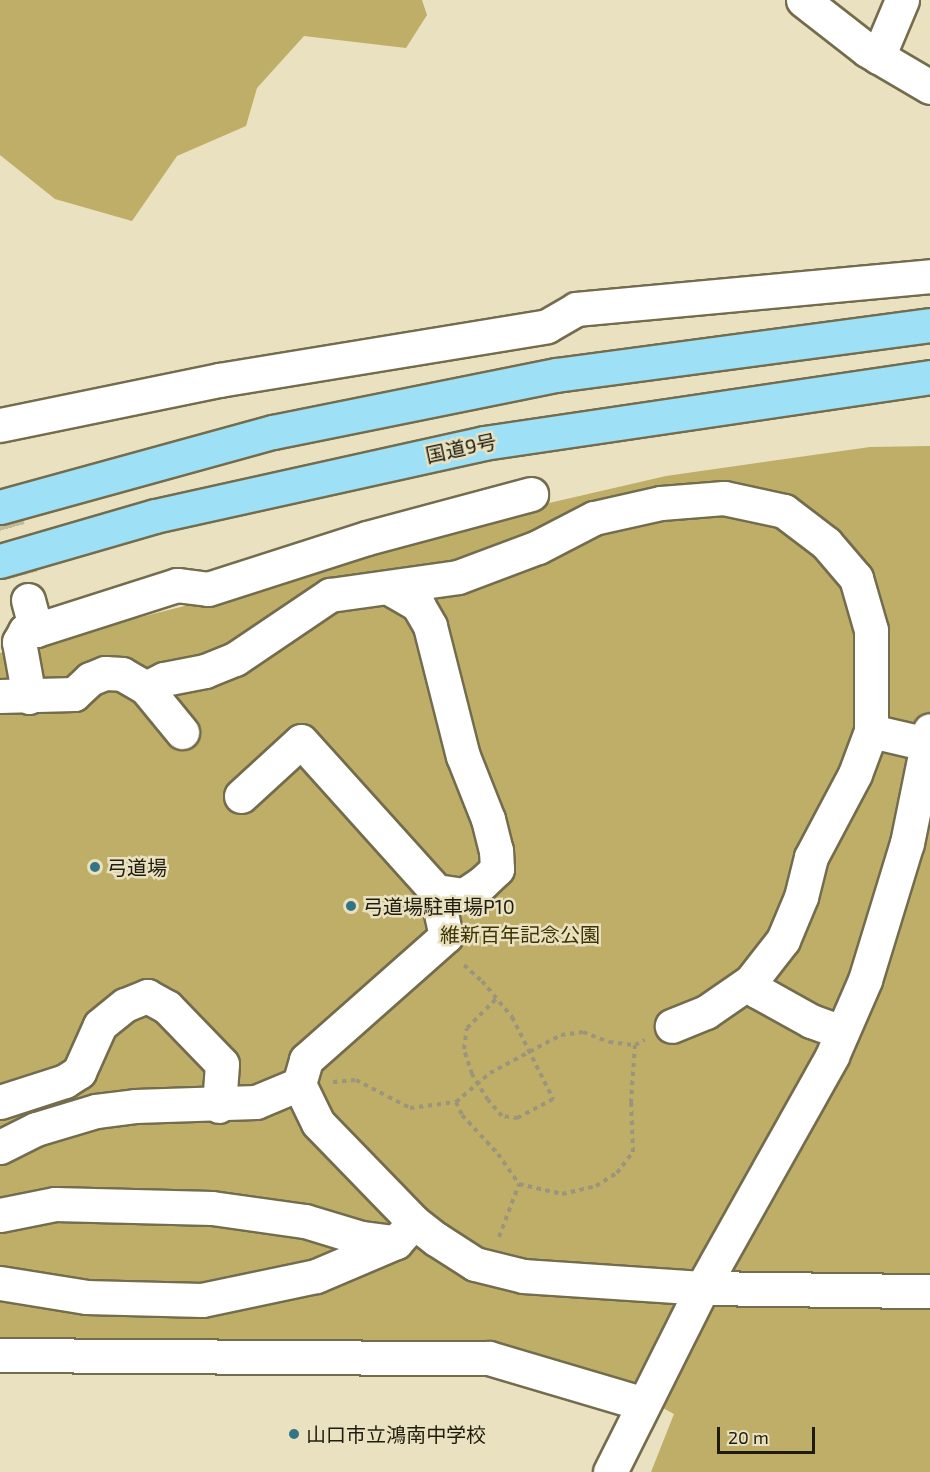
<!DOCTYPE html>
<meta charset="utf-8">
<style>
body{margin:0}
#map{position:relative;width:930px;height:1472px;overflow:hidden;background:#e9e1bf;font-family:"Exo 2","Noto Sans JP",sans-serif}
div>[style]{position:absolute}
.green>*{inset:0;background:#beae68}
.minor-tunnel>*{height:33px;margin-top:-16.5px;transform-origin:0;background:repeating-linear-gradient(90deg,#c1ba9c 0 33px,transparent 0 49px)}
.path>*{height:4px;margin-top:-2px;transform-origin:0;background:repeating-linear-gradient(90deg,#9b957b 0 4.5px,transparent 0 9px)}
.roads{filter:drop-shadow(2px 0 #736c4d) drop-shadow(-2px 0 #736c4d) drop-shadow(0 2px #736c4d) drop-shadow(0 -2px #736c4d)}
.minor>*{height:33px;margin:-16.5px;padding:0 16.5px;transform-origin:16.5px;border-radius:16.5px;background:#fff}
.highway>*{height:33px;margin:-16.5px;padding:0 16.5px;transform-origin:16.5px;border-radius:16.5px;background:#9ee0f5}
.dots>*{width:16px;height:16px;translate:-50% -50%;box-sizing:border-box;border:3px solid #e9e1bf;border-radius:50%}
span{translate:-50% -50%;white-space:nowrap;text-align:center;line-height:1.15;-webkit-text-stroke:5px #e9e1bf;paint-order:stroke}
.street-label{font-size:20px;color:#1f1c0f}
.poi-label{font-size:20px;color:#1f1c0f}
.left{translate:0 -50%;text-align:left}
.park-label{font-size:20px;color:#3d3404}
.scale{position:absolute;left:717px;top:1427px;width:98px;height:27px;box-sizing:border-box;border:3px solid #1f1c0f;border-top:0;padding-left:8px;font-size:18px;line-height:21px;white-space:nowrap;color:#1f1c0f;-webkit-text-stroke:4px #e9e1bf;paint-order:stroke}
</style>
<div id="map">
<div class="green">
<i style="clip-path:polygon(0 0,422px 0,427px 15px,406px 48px,304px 36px,257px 88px,246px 126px,177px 156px,132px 221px,55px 199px,0 155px)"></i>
<i style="clip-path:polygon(930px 446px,930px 1472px,651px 1472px,674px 1414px,599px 1373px,502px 1343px,0 1337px,0 653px,282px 581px,467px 522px,666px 476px,870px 447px)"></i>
</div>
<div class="minor-tunnel">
<i style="left:0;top:496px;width:108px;rotate:74.9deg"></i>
</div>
<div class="path">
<i style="left:464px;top:965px;width:24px;rotate:42deg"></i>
<i style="left:482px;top:981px;width:47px;rotate:50.2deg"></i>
<i style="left:512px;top:1017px;width:92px;rotate:63.4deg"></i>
<i style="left:553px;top:1099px;width:40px;rotate:152deg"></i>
<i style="left:518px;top:1118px;width:16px;rotate:-173deg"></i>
<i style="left:502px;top:1116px;width:21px;rotate:-131deg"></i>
<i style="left:488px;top:1100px;width:31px;rotate:-122deg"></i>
<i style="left:472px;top:1074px;width:26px;rotate:-108deg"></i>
<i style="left:464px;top:1049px;width:21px;rotate:-82deg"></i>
<i style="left:467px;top:1028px;width:41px;rotate:-45deg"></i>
<i style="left:333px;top:1082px;width:23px;rotate:-5deg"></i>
<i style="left:356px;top:1080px;width:61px;rotate:27.4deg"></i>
<i style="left:410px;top:1108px;width:46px;rotate:-7.4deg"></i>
<i style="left:456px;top:1102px;width:14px;rotate:65deg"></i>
<i style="left:462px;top:1115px;width:53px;rotate:47.3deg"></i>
<i style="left:498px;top:1154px;width:37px;rotate:55deg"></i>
<i style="left:519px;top:1184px;width:44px;rotate:13.1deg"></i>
<i style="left:562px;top:1194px;width:35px;rotate:-13deg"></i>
<i style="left:596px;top:1186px;width:25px;rotate:-32deg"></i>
<i style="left:617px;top:1173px;width:26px;rotate:-53deg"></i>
<i style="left:633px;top:1152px;width:49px;rotate:-92.3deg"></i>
<i style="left:631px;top:1103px;width:58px;rotate:-86.1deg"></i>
<i style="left:456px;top:1102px;width:45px;rotate:-40.5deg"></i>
<i style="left:490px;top:1073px;width:81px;rotate:-28.2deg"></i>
<i style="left:561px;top:1035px;width:22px;rotate:-8deg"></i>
<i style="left:583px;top:1032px;width:28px;rotate:21deg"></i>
<i style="left:609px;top:1042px;width:26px;rotate:7deg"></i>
<i style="left:635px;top:1045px;width:11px;rotate:-27deg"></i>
<i style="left:499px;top:1237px;width:57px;rotate:-69.3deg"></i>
</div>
<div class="roads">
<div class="minor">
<i style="left:803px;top:0;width:81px;rotate:38deg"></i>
<i style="left:867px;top:50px;width:73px;rotate:30.4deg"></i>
<i style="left:878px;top:57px;width:62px;rotate:-67.2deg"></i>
<i style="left:0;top:425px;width:224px;rotate:-11.6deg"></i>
<i style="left:219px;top:380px;width:332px;rotate:-9.3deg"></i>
<i style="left:547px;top:326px;width:34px;rotate:-30deg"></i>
<i style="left:576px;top:309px;width:356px;rotate:-5.3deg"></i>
<i style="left:389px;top:588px;width:34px;rotate:30deg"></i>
<i style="left:418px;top:605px;width:24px;rotate:60deg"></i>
<i style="left:430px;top:626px;width:134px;rotate:75.8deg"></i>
<i style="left:463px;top:756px;width:68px;rotate:68.4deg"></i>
<i style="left:488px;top:819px;width:32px;rotate:76deg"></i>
<i style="left:496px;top:850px;width:19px;rotate:87deg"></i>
<i style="left:497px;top:869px;width:21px;rotate:137deg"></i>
<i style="left:482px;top:883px;width:22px;rotate:146deg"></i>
<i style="left:464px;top:895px;width:28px;rotate:-172deg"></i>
<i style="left:28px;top:600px;width:31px;rotate:75deg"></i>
<i style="left:36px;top:630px;width:148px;rotate:-17.7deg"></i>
<i style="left:177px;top:585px;width:31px;rotate:7deg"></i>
<i style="left:208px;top:589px;width:167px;rotate:-17.8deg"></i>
<i style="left:367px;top:538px;width:170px;rotate:-15deg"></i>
<i style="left:146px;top:688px;width:20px;rotate:-27deg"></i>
<i style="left:164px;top:679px;width:42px;rotate:-11deg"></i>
<i style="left:205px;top:671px;width:32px;rotate:-22deg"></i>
<i style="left:235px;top:659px;width:115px;rotate:-34deg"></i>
<i style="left:330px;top:595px;width:129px;rotate:-8deg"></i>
<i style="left:458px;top:577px;width:85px;rotate:-20.6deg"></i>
<i style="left:538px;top:547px;width:63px;rotate:-27.4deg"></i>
<i style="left:594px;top:518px;width:69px;rotate:-12.6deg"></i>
<i style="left:661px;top:503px;width:63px;rotate:-4.5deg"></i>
<i style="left:724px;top:498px;width:61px;rotate:12.2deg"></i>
<i style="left:784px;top:511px;width:53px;rotate:37.3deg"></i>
<i style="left:826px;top:543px;width:46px;rotate:49.4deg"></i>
<i style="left:856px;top:578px;width:54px;rotate:73.9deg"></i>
<i style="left:871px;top:630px;width:101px;rotate:90deg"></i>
<i style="left:871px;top:731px;width:46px;rotate:110.4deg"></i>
<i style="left:855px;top:774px;width:94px;rotate:117.9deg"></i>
<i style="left:811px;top:857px;width:41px;rotate:104deg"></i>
<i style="left:801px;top:897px;width:47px;rotate:112.7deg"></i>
<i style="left:783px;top:940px;width:52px;rotate:128deg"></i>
<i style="left:751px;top:981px;width:55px;rotate:145.4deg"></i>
<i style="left:706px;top:1012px;width:37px;rotate:158deg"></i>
<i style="left:0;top:696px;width:74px;rotate:-1.5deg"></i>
<i style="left:74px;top:694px;width:22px;rotate:-43deg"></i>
<i style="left:90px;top:679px;width:16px;rotate:-22deg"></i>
<i style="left:105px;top:673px;width:17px;rotate:3deg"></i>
<i style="left:122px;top:674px;width:28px;rotate:30deg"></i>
<i style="left:146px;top:688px;width:57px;rotate:50.7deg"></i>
<i style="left:29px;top:697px;width:56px;rotate:-100.3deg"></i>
<i style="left:19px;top:642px;width:13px;rotate:-61deg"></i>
<i style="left:25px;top:631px;width:11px;rotate:-5deg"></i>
<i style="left:871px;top:731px;width:57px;rotate:13.1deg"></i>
<i style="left:241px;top:796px;width:81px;rotate:-42.5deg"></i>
<i style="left:301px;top:741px;width:202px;rotate:48deg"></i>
<i style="left:436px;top:891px;width:46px;rotate:77.5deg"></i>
<i style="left:446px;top:936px;width:187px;rotate:138.5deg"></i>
<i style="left:306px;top:1060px;width:25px;rotate:106deg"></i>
<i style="left:299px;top:1084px;width:43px;rotate:64deg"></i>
<i style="left:318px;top:1123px;width:138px;rotate:45.9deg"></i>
<i style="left:414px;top:1222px;width:28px;rotate:38deg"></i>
<i style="left:436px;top:1239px;width:46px;rotate:32.7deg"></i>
<i style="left:475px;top:1264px;width:49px;rotate:14deg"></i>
<i style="left:523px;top:1276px;width:179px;rotate:3.8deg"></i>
<i style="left:702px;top:1288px;width:228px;rotate:0.8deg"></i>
<i style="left:751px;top:981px;width:12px;rotate:59deg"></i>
<i style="left:757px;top:991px;width:62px;rotate:29.1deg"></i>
<i style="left:811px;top:1021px;width:33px;rotate:20deg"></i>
<i style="left:0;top:1102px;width:68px;rotate:-17.9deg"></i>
<i style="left:65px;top:1081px;width:17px;rotate:-33deg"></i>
<i style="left:79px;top:1072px;width:51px;rotate:-65.9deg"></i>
<i style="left:100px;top:1025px;width:32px;rotate:-39deg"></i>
<i style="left:125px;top:1005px;width:24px;rotate:-22deg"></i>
<i style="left:147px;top:996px;width:23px;rotate:29deg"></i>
<i style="left:167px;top:1007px;width:79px;rotate:46deg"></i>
<i style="left:222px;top:1064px;width:42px;rotate:94.1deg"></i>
<i style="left:0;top:1147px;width:40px;rotate:-26.6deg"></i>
<i style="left:36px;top:1129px;width:63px;rotate:-16.7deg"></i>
<i style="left:96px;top:1111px;width:39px;rotate:-7deg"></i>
<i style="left:135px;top:1106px;width:121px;rotate:-1.9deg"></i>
<i style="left:256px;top:1102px;width:47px;rotate:-22.7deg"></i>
<i style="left:0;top:1215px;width:56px;rotate:-11.3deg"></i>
<i style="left:55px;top:1204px;width:157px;rotate:1.5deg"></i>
<i style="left:212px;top:1208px;width:94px;rotate:8deg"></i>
<i style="left:305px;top:1221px;width:59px;rotate:16.9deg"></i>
<i style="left:361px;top:1238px;width:35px;rotate:7deg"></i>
<i style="left:396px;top:1242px;width:27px;rotate:-48deg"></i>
<i style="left:0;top:1283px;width:87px;rotate:9.2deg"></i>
<i style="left:86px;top:1297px;width:116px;rotate:1.5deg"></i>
<i style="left:202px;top:1300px;width:116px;rotate:-11.9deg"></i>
<i style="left:316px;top:1276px;width:87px;rotate:-23deg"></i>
<i style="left:0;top:1355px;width:489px;rotate:0.4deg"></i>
<i style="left:489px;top:1358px;width:159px;rotate:16.5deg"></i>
<i style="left:610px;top:1472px;width:206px;rotate:-63.4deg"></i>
<i style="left:702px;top:1288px;width:266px;rotate:-60.7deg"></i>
<i style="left:832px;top:1056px;width:83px;rotate:-66.5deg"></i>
<i style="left:865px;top:980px;width:143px;rotate:-73deg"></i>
<i style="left:907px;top:843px;width:115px;rotate:-78.5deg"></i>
</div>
<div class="highway">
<i style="left:0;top:507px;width:283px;rotate:-15.4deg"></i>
<i style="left:273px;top:432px;width:289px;rotate:-11.4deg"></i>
<i style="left:556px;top:375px;width:377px;rotate:-7.6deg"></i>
<i style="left:0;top:561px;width:161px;rotate:-16.2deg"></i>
<i style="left:155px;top:516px;width:337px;rotate:-12.5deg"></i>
<i style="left:484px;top:443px;width:451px;rotate:-8.4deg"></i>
</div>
</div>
<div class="dots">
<i style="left:95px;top:867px;background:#337587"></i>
<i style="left:351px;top:906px;background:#337587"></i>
<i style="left:294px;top:1434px;background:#337587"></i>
</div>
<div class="street-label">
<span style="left:461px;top:448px;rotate:-12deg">国道9号</span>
</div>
<div class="poi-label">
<span class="left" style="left:107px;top:867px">弓道場</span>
<span class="left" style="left:363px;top:906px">弓道場駐車場P10</span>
<span class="left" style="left:306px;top:1434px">山口市立鴻南中学校</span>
</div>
<div class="park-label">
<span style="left:520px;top:934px">維新百年記念公園</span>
</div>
<div class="scale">20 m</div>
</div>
